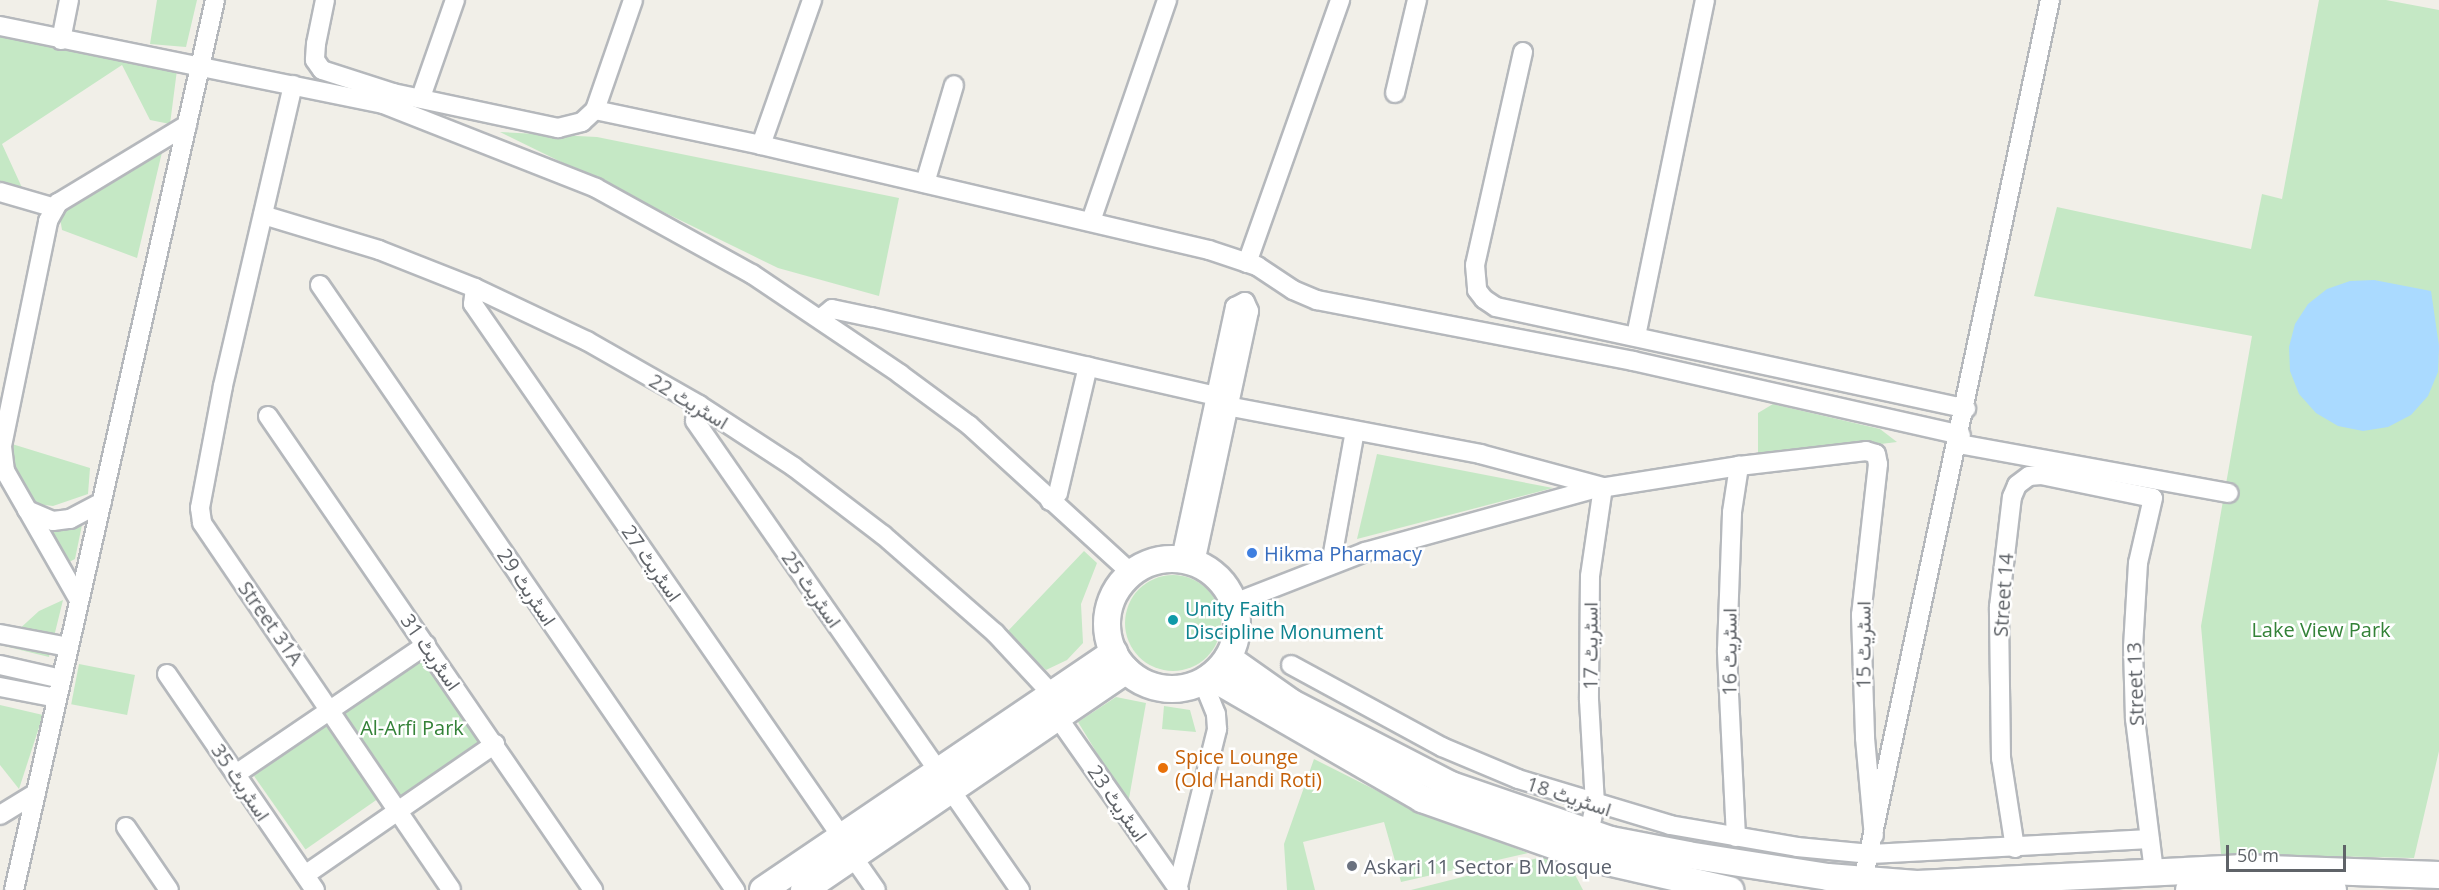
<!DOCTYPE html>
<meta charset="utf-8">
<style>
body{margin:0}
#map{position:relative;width:2439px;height:890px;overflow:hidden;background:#f1efe8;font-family:"Open Sans",Vazirmatn,sans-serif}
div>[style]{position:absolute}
.green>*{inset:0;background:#c5e8c5;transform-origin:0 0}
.round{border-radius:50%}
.water>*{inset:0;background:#aadaff}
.roads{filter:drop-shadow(2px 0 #b5b8bc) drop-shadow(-2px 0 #b5b8bc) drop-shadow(0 2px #b5b8bc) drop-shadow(0 -2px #b5b8bc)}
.street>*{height:18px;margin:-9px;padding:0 9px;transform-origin:9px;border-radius:9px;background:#fff}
.secondary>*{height:26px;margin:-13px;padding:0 13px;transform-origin:13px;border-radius:13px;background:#fff}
.secondary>.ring{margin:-13px;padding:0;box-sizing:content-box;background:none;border:26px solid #fff;border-radius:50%}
.dots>*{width:16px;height:16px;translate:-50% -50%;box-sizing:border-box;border:3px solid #fff;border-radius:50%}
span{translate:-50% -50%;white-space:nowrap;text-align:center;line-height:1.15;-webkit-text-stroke:5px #fff;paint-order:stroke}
.street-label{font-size:20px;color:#5f6368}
.shop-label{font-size:20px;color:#366cbe}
.left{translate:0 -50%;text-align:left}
.culture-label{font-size:20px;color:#0d838f}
.park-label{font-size:20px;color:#348238}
.food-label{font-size:20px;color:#c56008}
.worship-label{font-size:20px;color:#5b616d}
.scale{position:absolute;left:2226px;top:845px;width:120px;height:27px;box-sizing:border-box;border:3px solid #5f6368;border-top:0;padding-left:8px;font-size:18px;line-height:21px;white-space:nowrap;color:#5f6368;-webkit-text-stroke:4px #fff;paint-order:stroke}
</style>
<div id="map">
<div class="green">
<i style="clip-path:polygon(157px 0,197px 0,186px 47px,150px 44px)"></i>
<i style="clip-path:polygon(2319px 0,2386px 0,2439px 10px,2439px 751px,2414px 858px,2221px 854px,2201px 626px,2252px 336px,2034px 296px,2057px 207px,2251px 249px,2262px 194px,2282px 199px)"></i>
<i style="clip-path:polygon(0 31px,177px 70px,170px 124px,150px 120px,122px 65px,2px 144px,24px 192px,0 188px)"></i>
<i style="clip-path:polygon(500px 132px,597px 137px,899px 198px,879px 296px,778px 268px)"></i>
<i style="clip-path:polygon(163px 148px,137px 258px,62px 230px,60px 218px,66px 208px)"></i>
<i style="clip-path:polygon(1773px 404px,1880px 429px,1897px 442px,1758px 459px,1758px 413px)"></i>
<i style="clip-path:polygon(12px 444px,90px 468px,88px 494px,53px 506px,36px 504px,21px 485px,11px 464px)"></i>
<i style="clip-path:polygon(1377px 454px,1553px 488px,1357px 539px)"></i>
<i style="clip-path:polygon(83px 520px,75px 559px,69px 562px,48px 524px)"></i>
<i style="clip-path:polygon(1084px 551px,1097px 563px,1081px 604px,1083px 643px,1067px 660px,1046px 670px,1006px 633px)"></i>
<i class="round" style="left:1125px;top:575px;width:96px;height:96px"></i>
<i style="clip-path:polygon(63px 600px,49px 657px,0 645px,0 635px,16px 632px,39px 611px)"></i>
<i style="left:423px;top:657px;width:102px;height:98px;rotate:55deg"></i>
<i style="left:79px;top:664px;width:57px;height:41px;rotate:11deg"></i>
<i style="clip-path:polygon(1116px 697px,1146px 703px,1128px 804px,1078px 722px)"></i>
<i style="clip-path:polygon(0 705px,43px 715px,19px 789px,0 765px)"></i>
<i style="clip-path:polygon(1164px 706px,1190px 710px,1196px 732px,1162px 729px)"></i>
<i style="left:335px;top:719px;width:90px;height:99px;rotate:55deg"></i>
<i style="clip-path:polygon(1314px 759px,1417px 811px,1528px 853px,1401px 882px,1384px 822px,1303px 842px,1315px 890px,1287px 890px,1284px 844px)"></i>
<i style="clip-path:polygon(1542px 857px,1572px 869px,1583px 890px,1411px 890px)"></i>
</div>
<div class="water">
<i style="clip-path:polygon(2374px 280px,2431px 291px,2439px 346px,2438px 372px,2428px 396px,2411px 415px,2388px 427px,2363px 431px,2338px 426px,2316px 413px,2299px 394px,2290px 371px,2289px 347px,2295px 324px,2308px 304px,2327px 289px,2350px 281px)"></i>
</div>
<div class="roads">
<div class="street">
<i style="left:325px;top:0;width:45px;rotate:101.6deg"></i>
<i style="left:316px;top:44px;width:16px;rotate:94deg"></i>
<i style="left:315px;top:60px;width:12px;rotate:55deg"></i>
<i style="left:322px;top:70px;width:75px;rotate:17.9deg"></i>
<i style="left:393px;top:93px;width:169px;rotate:12deg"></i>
<i style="left:558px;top:128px;width:25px;rotate:-14deg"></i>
<i style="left:582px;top:122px;width:18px;rotate:-43deg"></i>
<i style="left:595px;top:110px;width:170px;rotate:11.9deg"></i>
<i style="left:761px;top:145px;width:460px;rotate:13.2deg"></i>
<i style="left:1209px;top:250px;width:51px;rotate:18.4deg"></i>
<i style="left:1257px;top:266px;width:43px;rotate:33.7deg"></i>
<i style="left:1293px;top:290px;width:26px;rotate:23deg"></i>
<i style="left:1317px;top:300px;width:322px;rotate:10.9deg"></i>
<i style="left:1633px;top:361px;width:336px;rotate:12.7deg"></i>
<i style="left:0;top:26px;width:391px;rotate:11.5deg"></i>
<i style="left:383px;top:104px;width:229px;rotate:21.5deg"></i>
<i style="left:596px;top:188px;width:178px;rotate:28.9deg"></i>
<i style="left:752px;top:274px;width:179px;rotate:34deg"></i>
<i style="left:900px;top:374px;width:86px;rotate:36.5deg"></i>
<i style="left:969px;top:425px;width:219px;rotate:42.4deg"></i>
<i style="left:61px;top:40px;width:41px;rotate:-78.7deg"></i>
<i style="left:1523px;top:52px;width:218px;rotate:102.7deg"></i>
<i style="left:1475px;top:265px;width:25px;rotate:85deg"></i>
<i style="left:1477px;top:290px;width:11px;rotate:52deg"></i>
<i style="left:1484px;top:299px;width:14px;rotate:34deg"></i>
<i style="left:1496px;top:307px;width:481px;rotate:12.2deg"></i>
<i style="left:293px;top:85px;width:309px;rotate:103.1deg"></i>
<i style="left:223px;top:386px;width:124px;rotate:100.7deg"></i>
<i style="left:200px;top:508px;width:15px;rotate:82deg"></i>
<i style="left:202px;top:523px;width:443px;rotate:55.8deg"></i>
<i style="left:1395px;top:93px;width:96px;rotate:-76.7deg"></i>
<i style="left:421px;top:97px;width:103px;rotate:-70.7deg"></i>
<i style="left:595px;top:110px;width:116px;rotate:-70.9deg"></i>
<i style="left:761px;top:145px;width:154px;rotate:-70.6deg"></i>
<i style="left:925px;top:183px;width:102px;rotate:-73.5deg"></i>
<i style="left:0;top:192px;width:57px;rotate:16.2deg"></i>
<i style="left:263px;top:215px;width:121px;rotate:16.8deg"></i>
<i style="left:379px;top:250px;width:103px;rotate:21.6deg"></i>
<i style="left:475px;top:288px;width:124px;rotate:25.3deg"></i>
<i style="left:587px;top:341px;width:129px;rotate:29.7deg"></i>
<i style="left:699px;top:405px;width:113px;rotate:33.1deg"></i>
<i style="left:794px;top:467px;width:112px;rotate:37.4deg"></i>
<i style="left:883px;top:535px;width:149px;rotate:41.2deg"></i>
<i style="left:995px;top:633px;width:82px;rotate:47deg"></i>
<i style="left:1091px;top:221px;width:234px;rotate:-71deg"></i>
<i style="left:1247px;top:263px;width:279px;rotate:-70.5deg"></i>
<i style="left:320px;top:285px;width:734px;rotate:55.55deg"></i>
<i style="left:475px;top:288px;width:16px;rotate:97deg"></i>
<i style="left:473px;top:304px;width:647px;rotate:55.33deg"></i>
<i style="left:821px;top:318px;width:14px;rotate:-39deg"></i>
<i style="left:832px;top:309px;width:40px;rotate:12deg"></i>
<i style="left:871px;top:317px;width:353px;rotate:12.9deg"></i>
<i style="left:1215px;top:396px;width:16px;rotate:40deg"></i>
<i style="left:1227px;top:406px;width:258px;rotate:10.7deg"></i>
<i style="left:1480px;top:454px;width:127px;rotate:15deg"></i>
<i style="left:1603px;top:487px;width:90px;rotate:98.3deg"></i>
<i style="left:1590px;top:576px;width:124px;rotate:90.5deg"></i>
<i style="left:1589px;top:700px;width:105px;rotate:86.7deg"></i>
<i style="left:1595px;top:805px;width:29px;rotate:102deg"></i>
<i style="left:1636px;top:336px;width:343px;rotate:-78.4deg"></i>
<i style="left:699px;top:405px;width:16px;rotate:104deg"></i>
<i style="left:695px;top:421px;width:426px;rotate:55.2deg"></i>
<i style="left:268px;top:416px;width:575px;rotate:55.56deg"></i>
<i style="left:1959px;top:444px;width:274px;rotate:10.3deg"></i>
<i style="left:1050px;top:501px;width:11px;rotate:-45deg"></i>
<i style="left:1058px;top:493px;width:130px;rotate:-76.7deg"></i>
<i style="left:27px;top:510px;width:28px;rotate:23deg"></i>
<i style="left:53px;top:521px;width:17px;rotate:-7deg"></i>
<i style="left:70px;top:519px;width:36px;rotate:-28deg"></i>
<i style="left:1181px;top:559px;width:258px;rotate:-77.9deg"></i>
<i style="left:1235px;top:307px;width:11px;rotate:-27deg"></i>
<i style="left:1245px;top:302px;width:10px;rotate:66deg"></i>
<i style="left:1249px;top:311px;width:257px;rotate:102.1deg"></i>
<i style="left:1331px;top:564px;width:135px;rotate:-79.8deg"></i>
<i style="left:79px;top:600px;width:149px;rotate:-119.8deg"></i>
<i style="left:5px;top:471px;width:25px;rotate:-97deg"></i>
<i style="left:2px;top:446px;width:230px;rotate:-78.4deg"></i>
<i style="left:48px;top:221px;width:21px;rotate:-61deg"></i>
<i style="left:58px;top:203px;width:151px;rotate:-31.2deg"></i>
<i style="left:1234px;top:603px;width:141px;rotate:-21.3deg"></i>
<i style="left:1365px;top:552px;width:238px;rotate:-15.4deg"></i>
<i style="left:1594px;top:489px;width:147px;rotate:-9deg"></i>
<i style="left:1739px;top:466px;width:128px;rotate:-6.7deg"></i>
<i style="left:1866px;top:451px;width:10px;rotate:17deg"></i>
<i style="left:1876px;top:454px;width:10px;rotate:79deg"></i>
<i style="left:1878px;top:464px;width:152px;rotate:96.4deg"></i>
<i style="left:1861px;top:615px;width:123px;rotate:88.1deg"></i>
<i style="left:1865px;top:738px;width:98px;rotate:84.8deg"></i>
<i style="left:0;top:634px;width:69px;rotate:10.8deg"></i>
<i style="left:0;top:665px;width:63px;rotate:12.9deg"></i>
<i style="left:1291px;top:665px;width:172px;rotate:28.5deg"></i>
<i style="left:1442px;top:747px;width:82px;rotate:22.8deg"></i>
<i style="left:1518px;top:779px;width:159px;rotate:16.8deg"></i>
<i style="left:1670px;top:825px;width:129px;rotate:9.8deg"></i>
<i style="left:1797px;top:847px;width:74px;rotate:5.4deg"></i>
<i style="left:1871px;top:854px;width:279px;rotate:-3.1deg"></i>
<i style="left:167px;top:674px;width:262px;rotate:55.6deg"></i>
<i style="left:0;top:687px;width:58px;rotate:10.9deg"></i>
<i style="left:1056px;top:715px;width:214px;rotate:54.9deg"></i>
<i style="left:236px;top:774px;width:230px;rotate:-34.2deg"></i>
<i style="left:950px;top:789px;width:123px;rotate:55.3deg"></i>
<i style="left:0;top:815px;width:42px;rotate:-31.4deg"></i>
<i style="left:126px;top:827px;width:76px;rotate:55.7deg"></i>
<i style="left:1736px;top:837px;width:187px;rotate:-92.8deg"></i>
<i style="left:1727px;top:650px;width:138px;rotate:-87.9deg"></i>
<i style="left:1732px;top:512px;width:47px;rotate:-81.3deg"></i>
<i style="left:2015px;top:848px;width:91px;rotate:-98.8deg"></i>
<i style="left:2001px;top:758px;width:151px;rotate:-90.8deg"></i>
<i style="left:1999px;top:607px;width:111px;rotate:-83.3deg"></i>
<i style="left:2012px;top:497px;width:13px;rotate:-67deg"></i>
<i style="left:2017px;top:485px;width:15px;rotate:-37deg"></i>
<i style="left:2029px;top:476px;width:12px;rotate:-5deg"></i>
<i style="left:2041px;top:475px;width:114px;rotate:11.6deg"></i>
<i style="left:2153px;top:498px;width:67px;rotate:103deg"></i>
<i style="left:2138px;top:563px;width:84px;rotate:93.4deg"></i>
<i style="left:2133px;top:647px;width:72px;rotate:88.4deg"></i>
<i style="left:2135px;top:719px;width:153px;rotate:82.9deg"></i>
<i style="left:853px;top:857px;width:40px;rotate:55.1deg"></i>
<i style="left:305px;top:875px;width:231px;rotate:-34.6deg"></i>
<i style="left:14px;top:890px;width:912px;rotate:-77.27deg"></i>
<i style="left:1177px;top:890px;width:166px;rotate:-76deg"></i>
<i style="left:1217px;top:729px;width:15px;rotate:-94deg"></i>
<i style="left:1216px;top:714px;width:35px;rotate:-112deg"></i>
<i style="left:1861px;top:890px;width:910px;rotate:-78.01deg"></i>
</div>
<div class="secondary">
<i class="ring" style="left:1107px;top:559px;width:104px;height:104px"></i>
<i style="left:1228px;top:658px;width:78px;rotate:35.1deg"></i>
<i style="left:1292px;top:703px;width:179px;rotate:27.3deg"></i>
<i style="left:1451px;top:785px;width:169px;rotate:19deg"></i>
<i style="left:1611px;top:840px;width:78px;rotate:11deg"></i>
<i style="left:1688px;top:855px;width:142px;rotate:8.9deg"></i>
<i style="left:1828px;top:877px;width:89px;rotate:4.5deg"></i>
<i style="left:1917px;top:884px;width:323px;rotate:-2.8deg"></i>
<i style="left:2240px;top:868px;width:199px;rotate:2deg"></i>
<i style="left:1211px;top:677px;width:244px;rotate:30deg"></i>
<i style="left:1422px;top:799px;width:178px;rotate:19.4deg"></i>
<i style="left:1590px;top:858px;width:144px;rotate:12.9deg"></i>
<i style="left:763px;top:890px;width:424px;rotate:-34.1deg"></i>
<i style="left:804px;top:890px;width:390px;rotate:-34.3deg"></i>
<i style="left:2189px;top:890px;width:144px"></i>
</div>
</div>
<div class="dots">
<i style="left:1252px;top:553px;background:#3f7fe0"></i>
<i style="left:1173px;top:620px;background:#0f9aa8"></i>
<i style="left:1163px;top:768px;background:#e8710a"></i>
<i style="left:1352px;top:866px;background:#6b7280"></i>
</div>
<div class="street-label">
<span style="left:689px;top:401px;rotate:31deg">اسٹریٹ 22</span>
<span style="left:652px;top:563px;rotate:55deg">اسٹریٹ 27</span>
<span style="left:527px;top:587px;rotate:56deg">اسٹریٹ 29</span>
<span style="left:812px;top:589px;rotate:55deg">اسٹریٹ 25</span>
<span style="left:2003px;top:595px;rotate:-86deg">Street 14</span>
<span style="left:271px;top:623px;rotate:55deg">Street 31A</span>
<span style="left:1863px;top:645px;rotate:-90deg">اسٹریٹ 15</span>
<span style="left:1590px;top:646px;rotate:-90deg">اسٹریٹ 17</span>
<span style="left:431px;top:652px;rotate:55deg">اسٹریٹ 31</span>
<span style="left:1729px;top:652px;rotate:-90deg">اسٹریٹ 16</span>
<span style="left:2135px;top:684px;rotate:-92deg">Street 13</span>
<span style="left:241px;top:782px;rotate:56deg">اسٹریٹ 35</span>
<span style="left:1569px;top:796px;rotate:18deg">اسٹریٹ 18</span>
<span style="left:1118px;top:803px;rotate:55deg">اسٹریٹ 23</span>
</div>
<div class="shop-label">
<span class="left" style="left:1264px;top:553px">Hikma Pharmacy</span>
</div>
<div class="culture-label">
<span class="left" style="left:1185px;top:620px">Unity Faith<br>Discipline Monument</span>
</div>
<div class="park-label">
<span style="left:2321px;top:629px">Lake View Park</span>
<span style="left:412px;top:727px">Al-Arfi Park</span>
</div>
<div class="food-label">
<span class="left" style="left:1175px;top:768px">Spice Lounge<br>(Old Handi Roti)</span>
</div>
<div class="worship-label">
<span class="left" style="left:1364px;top:866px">Askari 11 Sector B Mosque</span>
</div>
<div class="scale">50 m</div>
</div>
